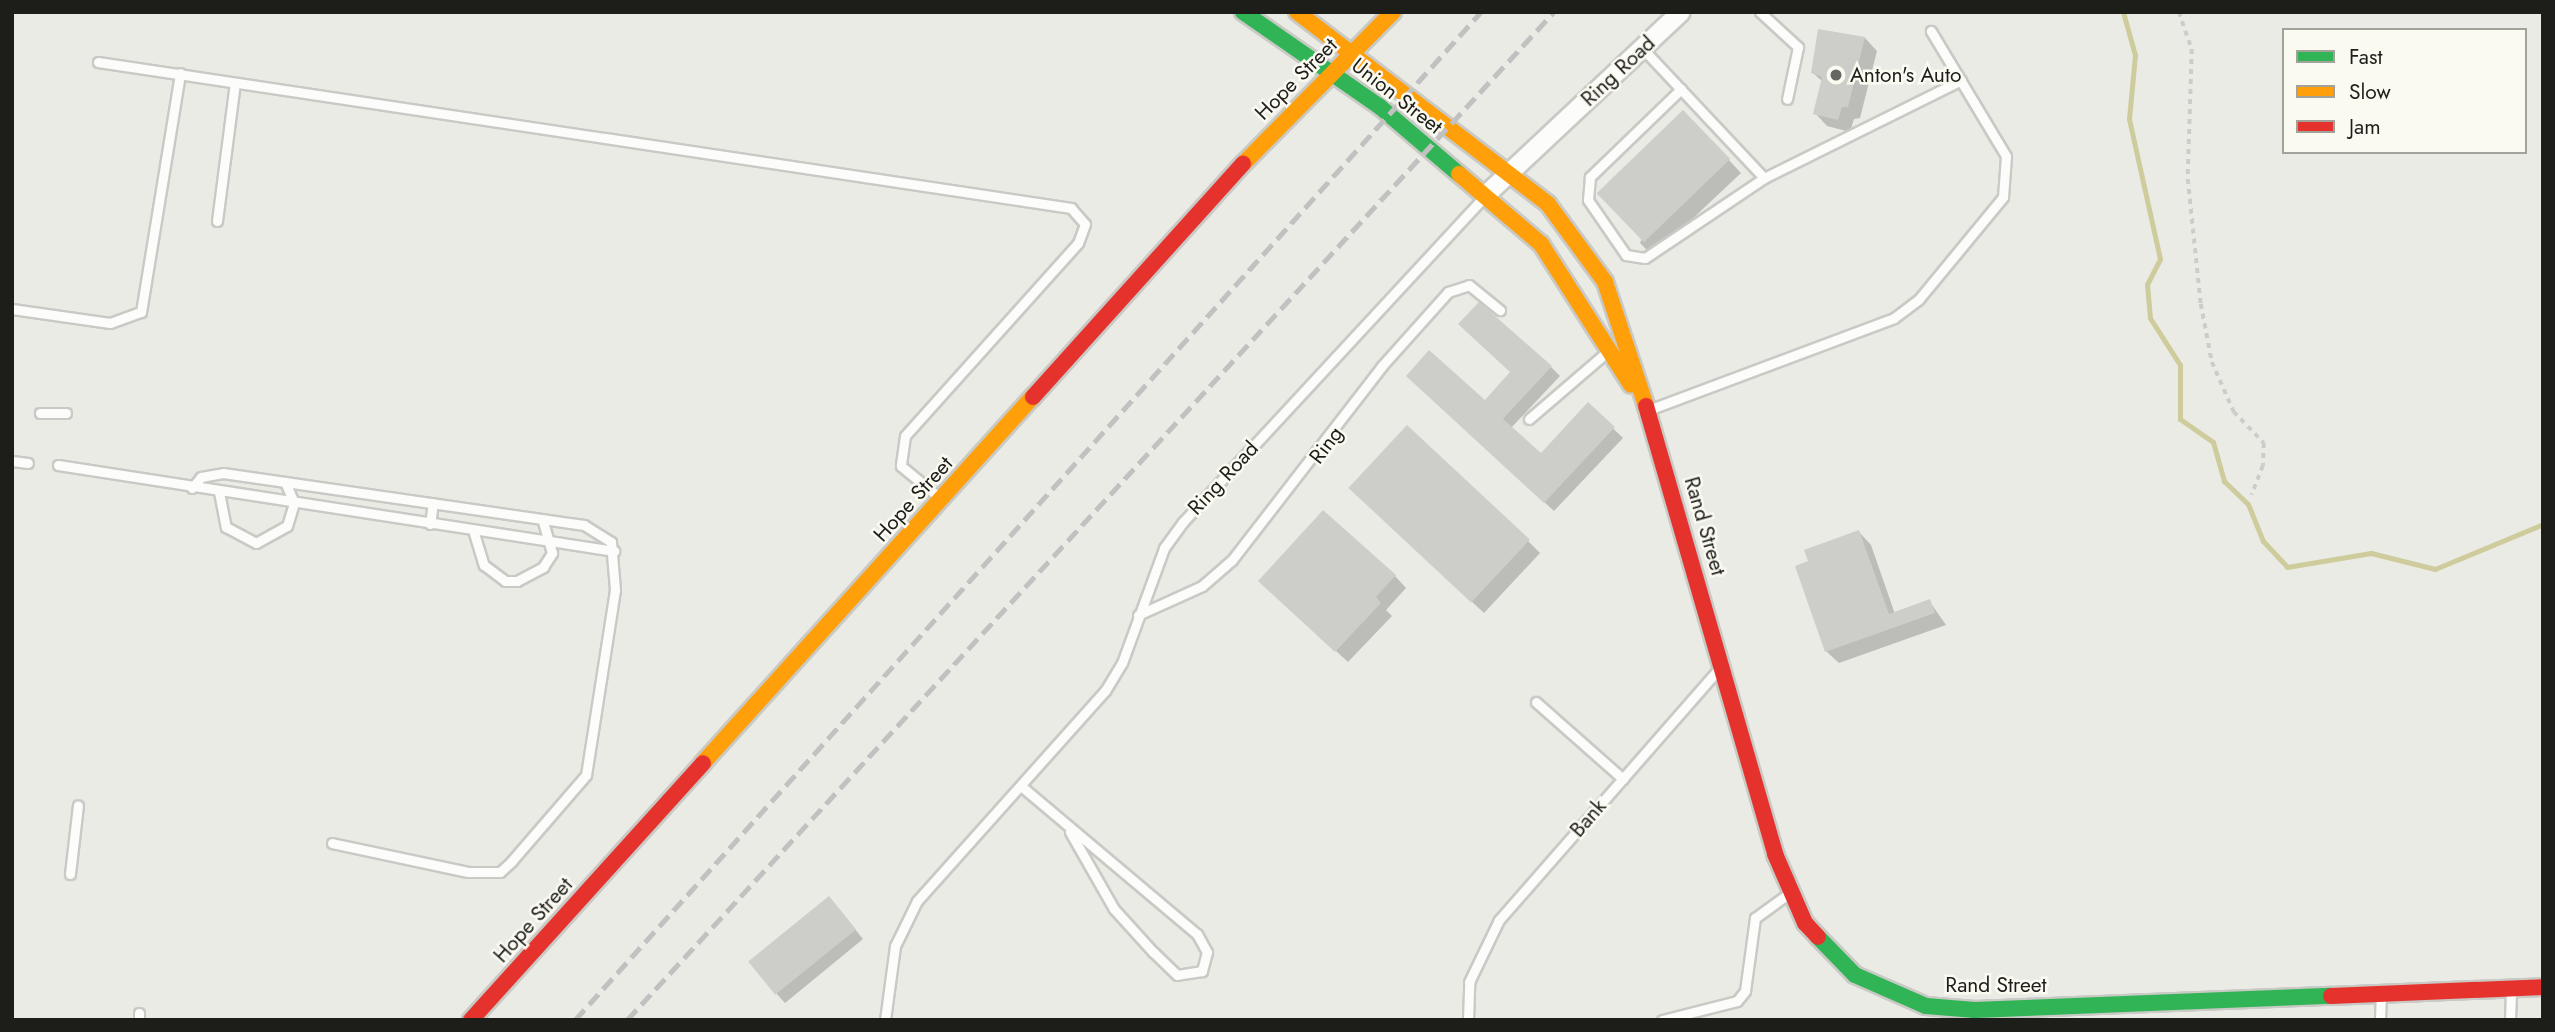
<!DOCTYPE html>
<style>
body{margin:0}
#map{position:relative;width:2555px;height:1032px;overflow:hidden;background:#ebebe6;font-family:Jost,sans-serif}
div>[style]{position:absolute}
.shadow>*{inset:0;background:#0003}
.stream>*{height:5px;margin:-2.5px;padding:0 2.5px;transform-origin:2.5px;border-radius:2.5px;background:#cecc9c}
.building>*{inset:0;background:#cdcdc9;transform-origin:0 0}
.path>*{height:3.5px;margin-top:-1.75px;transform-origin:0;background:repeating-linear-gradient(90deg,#cccccb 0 5px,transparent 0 10px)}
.roads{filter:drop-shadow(2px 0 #c9c9c5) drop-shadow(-2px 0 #c9c9c5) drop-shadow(0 2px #c9c9c5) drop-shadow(0 -2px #c9c9c5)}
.lane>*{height:9px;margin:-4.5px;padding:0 4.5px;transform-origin:4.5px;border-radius:4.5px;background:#fcfcfb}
.street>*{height:18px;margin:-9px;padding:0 9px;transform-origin:9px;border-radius:9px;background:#fcfcfb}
.fast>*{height:16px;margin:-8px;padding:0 8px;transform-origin:8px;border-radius:8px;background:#30b455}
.slow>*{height:16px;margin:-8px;padding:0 8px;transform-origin:8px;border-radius:8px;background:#ff9f0a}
.jam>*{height:16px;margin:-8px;padding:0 8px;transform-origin:8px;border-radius:8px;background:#e5322d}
.rail>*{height:5px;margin-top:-2.5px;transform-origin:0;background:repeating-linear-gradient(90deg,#c1c1c1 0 14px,transparent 0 21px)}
.dots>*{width:19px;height:19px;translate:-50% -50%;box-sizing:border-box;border:4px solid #fafaf1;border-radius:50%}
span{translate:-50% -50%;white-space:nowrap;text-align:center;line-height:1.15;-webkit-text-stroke:5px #fafaf1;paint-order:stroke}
.street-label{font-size:21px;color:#1d1d1a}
.poi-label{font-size:21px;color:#1d1d1a}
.left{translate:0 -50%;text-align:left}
.frame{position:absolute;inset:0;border:14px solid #1d1d1a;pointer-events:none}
.legend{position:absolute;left:2282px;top:28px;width:245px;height:126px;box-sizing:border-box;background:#fafaf1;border:2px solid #a2a29b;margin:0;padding:9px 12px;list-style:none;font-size:21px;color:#1d1d1a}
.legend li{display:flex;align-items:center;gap:14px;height:35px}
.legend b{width:35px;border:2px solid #a2a29b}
</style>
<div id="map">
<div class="shadow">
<i style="clip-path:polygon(1865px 38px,1877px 51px,1860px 118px,1854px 119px,1850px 132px,1827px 126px,1815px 113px,1823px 82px,1813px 73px)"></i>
<i style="clip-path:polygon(1695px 124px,1741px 173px,1653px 256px,1640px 243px)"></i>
<i style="clip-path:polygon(1551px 367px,1560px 376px,1511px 428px,1541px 456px,1589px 405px,1623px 438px,1554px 511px,1417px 385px,1485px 402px)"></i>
<i style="clip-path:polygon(1363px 500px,1528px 541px,1540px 553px,1484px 613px)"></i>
<i style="clip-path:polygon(1859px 532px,1871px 545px,1895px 614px,1930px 602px,1946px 625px,1839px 663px,1826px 651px,1810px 563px)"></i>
<i style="clip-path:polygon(1395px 576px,1406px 588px,1386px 610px,1392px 616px,1348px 662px,1272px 592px)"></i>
<i style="clip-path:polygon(838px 908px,863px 939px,785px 1003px,776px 993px)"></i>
</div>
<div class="stream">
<i style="left:2123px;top:12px;width:45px;rotate:74.4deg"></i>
<i style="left:2135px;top:55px;width:64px;rotate:95.4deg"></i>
<i style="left:2129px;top:119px;width:143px;rotate:77.5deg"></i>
<i style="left:2160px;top:259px;width:28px;rotate:117deg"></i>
<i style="left:2147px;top:284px;width:34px;rotate:85deg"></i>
<i style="left:2150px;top:318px;width:56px;rotate:57.4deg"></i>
<i style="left:2180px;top:365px;width:54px;rotate:90deg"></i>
<i style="left:2180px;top:419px;width:40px;rotate:34.9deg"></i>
<i style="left:2213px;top:442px;width:41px;rotate:74.2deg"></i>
<i style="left:2224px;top:481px;width:33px;rotate:44deg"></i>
<i style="left:2248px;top:504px;width:40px;rotate:68deg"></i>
<i style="left:2263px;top:541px;width:35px;rotate:47deg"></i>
<i style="left:2287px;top:567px;width:85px;rotate:-9.5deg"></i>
<i style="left:2371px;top:553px;width:66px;rotate:14deg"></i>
<i style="left:2435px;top:569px;width:117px;rotate:-22.6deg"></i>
</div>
<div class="building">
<i style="clip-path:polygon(1818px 29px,1865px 37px,1848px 107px,1842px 107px,1838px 120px,1813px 114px,1822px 77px,1811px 73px)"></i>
<i style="left:1683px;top:110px;width:68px;height:120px;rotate:46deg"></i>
<i style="clip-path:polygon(1479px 302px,1552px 366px,1503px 419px,1541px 453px,1588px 402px,1615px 427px,1544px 503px,1406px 376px,1429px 350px,1485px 400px,1510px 372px,1458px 324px)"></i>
<i style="left:1407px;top:425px;width:168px;height:86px;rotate:43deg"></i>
<i style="clip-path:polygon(1323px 510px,1396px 575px,1376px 597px,1381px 603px,1335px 652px,1258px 581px)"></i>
<i style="clip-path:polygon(1859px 530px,1889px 614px,1930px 599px,1935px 613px,1825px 652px,1795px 566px,1808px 561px,1804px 550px)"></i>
<i style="left:829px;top:896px;width:43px;height:104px;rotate:51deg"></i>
</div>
<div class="path">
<i style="left:2179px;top:12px;width:39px;rotate:71deg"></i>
<i style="left:2192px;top:49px;width:130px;rotate:91.8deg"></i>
<i style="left:2188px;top:179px;width:126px;rotate:84.1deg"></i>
<i style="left:2201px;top:304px;width:59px;rotate:79.3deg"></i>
<i style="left:2212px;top:362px;width:55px;rotate:66.3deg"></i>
<i style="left:2234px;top:412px;width:43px;rotate:45.9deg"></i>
<i style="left:2264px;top:443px;width:23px;rotate:92deg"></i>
<i style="left:2263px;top:466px;width:31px;rotate:111deg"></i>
</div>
<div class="roads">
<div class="lane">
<i style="left:1760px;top:12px;width:52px;rotate:42.6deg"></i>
<i style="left:1798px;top:47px;width:53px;rotate:101.9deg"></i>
<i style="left:1643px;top:49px;width:177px;rotate:46.8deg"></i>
<i style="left:1764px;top:178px;width:220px;rotate:-26.4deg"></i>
<i style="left:98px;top:62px;width:984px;rotate:8.53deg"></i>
<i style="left:1071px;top:208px;width:21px;rotate:49deg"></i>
<i style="left:1085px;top:224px;width:20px;rotate:110deg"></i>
<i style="left:1078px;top:243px;width:259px;rotate:131.9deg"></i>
<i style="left:905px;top:436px;width:30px;rotate:98deg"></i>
<i style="left:901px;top:466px;width:50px;rotate:39.4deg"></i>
<i style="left:1681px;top:89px;width:127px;rotate:136deg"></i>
<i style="left:1590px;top:177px;width:23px;rotate:95deg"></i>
<i style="left:1588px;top:200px;width:67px;rotate:55.4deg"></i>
<i style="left:1626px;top:255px;width:19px;rotate:9deg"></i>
<i style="left:1645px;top:258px;width:143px;rotate:-33.9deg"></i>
<i style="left:217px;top:221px;width:139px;rotate:-82.6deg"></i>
<i style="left:12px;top:309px;width:99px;rotate:8.1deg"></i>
<i style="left:110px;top:323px;width:33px;rotate:-20deg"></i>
<i style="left:141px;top:312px;width:242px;rotate:-80.7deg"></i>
<i style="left:1651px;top:409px;width:259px;rotate:-20.5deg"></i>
<i style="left:1894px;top:318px;width:31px;rotate:-37deg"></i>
<i style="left:1919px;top:299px;width:132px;rotate:-50.5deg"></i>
<i style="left:2003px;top:197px;width:41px;rotate:-85.8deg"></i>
<i style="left:2006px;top:156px;width:146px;rotate:-121deg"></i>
<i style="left:40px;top:413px;width:26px"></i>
<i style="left:1529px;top:419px;width:104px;rotate:-40.7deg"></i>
<i style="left:12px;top:461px;width:16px;rotate:7deg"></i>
<i style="left:58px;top:465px;width:563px;rotate:8.79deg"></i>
<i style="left:192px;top:488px;width:14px;rotate:-51deg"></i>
<i style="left:201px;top:477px;width:22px;rotate:-10deg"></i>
<i style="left:223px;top:473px;width:365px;rotate:8.2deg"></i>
<i style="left:584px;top:525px;width:32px;rotate:32deg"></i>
<i style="left:611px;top:542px;width:48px;rotate:85.2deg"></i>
<i style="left:615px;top:590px;width:187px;rotate:98.9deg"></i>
<i style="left:586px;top:775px;width:115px;rotate:130.8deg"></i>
<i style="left:511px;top:862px;width:15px;rotate:138deg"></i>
<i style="left:500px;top:872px;width:32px;rotate:180deg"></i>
<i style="left:468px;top:872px;width:139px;rotate:-168deg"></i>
<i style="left:219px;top:492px;width:36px;rotate:79deg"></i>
<i style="left:226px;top:527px;width:34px;rotate:28deg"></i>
<i style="left:256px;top:543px;width:35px;rotate:-29deg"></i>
<i style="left:287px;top:526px;width:24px;rotate:-73deg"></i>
<i style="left:294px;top:503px;width:23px;rotate:-113deg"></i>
<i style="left:430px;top:524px;width:21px;rotate:-82deg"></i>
<i style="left:473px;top:530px;width:37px;rotate:73deg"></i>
<i style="left:484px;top:565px;width:26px;rotate:37deg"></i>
<i style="left:505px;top:581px;width:12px"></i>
<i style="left:517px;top:581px;width:30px;rotate:-28deg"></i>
<i style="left:543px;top:567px;width:17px;rotate:-57deg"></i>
<i style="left:552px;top:553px;width:35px;rotate:-106deg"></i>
<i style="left:1138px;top:615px;width:70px;rotate:-24.4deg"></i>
<i style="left:1202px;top:586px;width:40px;rotate:-41deg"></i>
<i style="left:1232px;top:560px;width:244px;rotate:-52.3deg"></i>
<i style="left:1381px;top:367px;width:101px;rotate:-48.2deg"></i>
<i style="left:1448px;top:292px;width:22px;rotate:-18deg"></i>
<i style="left:1469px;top:285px;width:40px;rotate:39deg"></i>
<i style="left:1536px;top:702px;width:116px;rotate:41.5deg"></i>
<i style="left:1021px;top:786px;width:230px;rotate:40.1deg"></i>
<i style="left:1197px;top:934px;width:21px;rotate:61deg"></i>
<i style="left:1207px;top:952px;width:20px;rotate:105deg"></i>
<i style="left:1202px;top:971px;width:25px;rotate:171deg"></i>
<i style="left:1177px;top:975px;width:33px;rotate:-136deg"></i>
<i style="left:1153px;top:952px;width:58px;rotate:-132.2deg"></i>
<i style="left:1114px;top:909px;width:89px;rotate:-119.7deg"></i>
<i style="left:70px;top:874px;width:69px;rotate:-83.4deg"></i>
<i style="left:139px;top:1020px;width:7px;rotate:-90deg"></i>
<i style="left:885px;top:1020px;width:75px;rotate:-82.3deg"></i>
<i style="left:895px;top:946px;width:50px;rotate:-63.9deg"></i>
<i style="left:917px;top:901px;width:282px;rotate:-48.2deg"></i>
<i style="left:1105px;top:691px;width:33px;rotate:-59deg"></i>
<i style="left:1122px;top:663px;width:122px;rotate:-69.9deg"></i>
<i style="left:1164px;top:548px;width:32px;rotate:-54deg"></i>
<i style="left:1183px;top:522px;width:440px;rotate:-47.2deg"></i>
<i style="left:1468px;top:1020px;width:38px;rotate:-88deg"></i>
<i style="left:1469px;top:982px;width:69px;rotate:-64.2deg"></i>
<i style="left:1499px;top:920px;width:334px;rotate:-48.8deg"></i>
<i style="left:1662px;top:1020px;width:77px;rotate:-14.2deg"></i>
<i style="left:1737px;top:1001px;width:13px;rotate:-51deg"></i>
<i style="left:1745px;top:991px;width:74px;rotate:-82.2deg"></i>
<i style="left:1755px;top:918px;width:41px;rotate:-36deg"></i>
<i style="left:2380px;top:1020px;width:25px;rotate:-88deg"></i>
<i style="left:2510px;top:1020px;width:30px;rotate:-88deg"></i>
</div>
<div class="street">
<i style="left:1486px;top:195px;width:267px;rotate:-43.2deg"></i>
</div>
<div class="fast">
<i style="left:1243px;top:12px;width:165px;rotate:34.7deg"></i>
<i style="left:1379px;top:106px;width:105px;rotate:40.4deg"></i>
<i style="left:1818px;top:937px;width:53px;rotate:45.8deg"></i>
<i style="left:1855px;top:975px;width:77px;rotate:23.6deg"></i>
<i style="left:1926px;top:1006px;width:49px;rotate:4.7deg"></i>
<i style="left:1975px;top:1010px;width:356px;rotate:-2.3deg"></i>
</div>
<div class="slow">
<i style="left:1297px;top:12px;width:316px;rotate:37.4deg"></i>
<i style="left:1548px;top:204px;width:97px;rotate:53.8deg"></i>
<i style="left:1605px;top:282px;width:131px;rotate:71.7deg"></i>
<i style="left:1243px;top:164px;width:214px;rotate:-45.4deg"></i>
<i style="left:1459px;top:174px;width:108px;rotate:40.5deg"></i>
<i style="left:1541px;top:244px;width:167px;rotate:57.4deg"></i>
<i style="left:703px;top:763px;width:493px;rotate:-48deg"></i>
</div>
<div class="jam">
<i style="left:1033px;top:397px;width:314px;rotate:-48deg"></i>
<i style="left:1646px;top:406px;width:466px;rotate:73.9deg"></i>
<i style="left:1775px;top:854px;width:75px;rotate:66.5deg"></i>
<i style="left:1805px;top:923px;width:19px;rotate:47deg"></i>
<i style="left:2331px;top:996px;width:212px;rotate:-2.4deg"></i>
<i style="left:471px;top:1020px;width:346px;rotate:-47.9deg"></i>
</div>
</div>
<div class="rail">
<i style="left:575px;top:1020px;width:1355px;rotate:-48.05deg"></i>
<i style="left:627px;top:1020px;width:1369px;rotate:-47.4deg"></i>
</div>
<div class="dots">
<i style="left:1836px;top:75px;background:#656561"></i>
</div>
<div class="street-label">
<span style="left:1618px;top:71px;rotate:-43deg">Ring Road</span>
<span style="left:1296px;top:79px;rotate:-45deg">Hope Street</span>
<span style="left:1397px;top:96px;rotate:38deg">Union Street</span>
<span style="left:1326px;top:445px;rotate:-53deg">Ring</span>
<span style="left:1223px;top:478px;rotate:-47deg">Ring Road</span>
<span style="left:913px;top:499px;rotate:-48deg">Hope Street</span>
<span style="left:1705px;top:526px;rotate:74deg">Rand Street</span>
<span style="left:1588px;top:818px;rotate:-49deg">Bank</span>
<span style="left:533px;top:920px;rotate:-48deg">Hope Street</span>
<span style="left:1996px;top:985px">Rand Street</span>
</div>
<div class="poi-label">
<span class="left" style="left:1850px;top:75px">Anton's Auto</span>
</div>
<div class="frame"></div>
<ul class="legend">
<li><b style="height:9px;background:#30b455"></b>Fast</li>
<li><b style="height:9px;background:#ff9f0a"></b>Slow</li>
<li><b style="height:9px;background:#e5322d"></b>Jam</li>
</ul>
</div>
